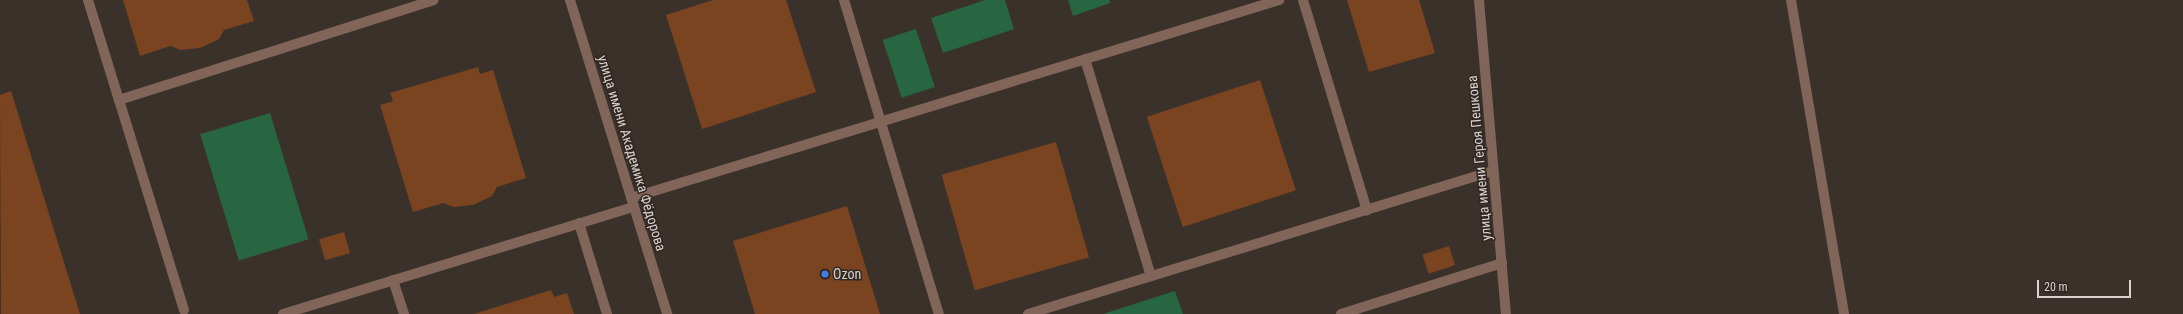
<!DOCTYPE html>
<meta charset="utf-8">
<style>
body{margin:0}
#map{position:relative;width:2183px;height:314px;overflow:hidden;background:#3b312b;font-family:"Roboto Condensed",sans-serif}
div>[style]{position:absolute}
.green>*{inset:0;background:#276641;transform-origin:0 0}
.building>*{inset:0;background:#7b4420;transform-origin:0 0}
.minor>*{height:10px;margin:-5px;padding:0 5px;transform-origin:5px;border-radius:5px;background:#806558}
.dots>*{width:11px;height:11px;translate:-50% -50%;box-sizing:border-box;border:2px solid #312722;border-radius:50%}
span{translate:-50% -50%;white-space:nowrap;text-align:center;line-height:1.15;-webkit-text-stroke:3px #312722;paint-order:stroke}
.street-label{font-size:14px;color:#d8d1cd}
.poi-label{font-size:14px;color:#d8d1cd}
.left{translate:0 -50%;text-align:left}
.scale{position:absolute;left:2037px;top:280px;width:94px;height:18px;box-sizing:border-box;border:2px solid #d8d1cd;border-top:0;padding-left:5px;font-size:12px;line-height:14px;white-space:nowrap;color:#d8d1cd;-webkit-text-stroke:3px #312722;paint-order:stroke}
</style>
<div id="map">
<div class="green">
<i style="clip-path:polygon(985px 0,1005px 0,1014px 29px,943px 53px,931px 18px)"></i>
<i style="clip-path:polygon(1068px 0,1109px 0,1110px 3px,1073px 16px)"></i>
<i style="left:916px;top:29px;width:61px;height:35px;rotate:72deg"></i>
<i style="left:270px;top:113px;width:132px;height:73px;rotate:73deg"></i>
<i style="clip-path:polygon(1175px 291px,1183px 314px,1103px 314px)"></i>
</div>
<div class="building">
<i style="clip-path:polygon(123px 0,247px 0,254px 21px,224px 30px,219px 39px,200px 48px,181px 50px,170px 46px,140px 56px)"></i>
<i style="clip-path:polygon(713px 0,786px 0,816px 92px,702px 129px,666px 15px)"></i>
<i style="clip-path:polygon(1347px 0,1419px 0,1435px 53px,1369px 72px)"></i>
<i style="clip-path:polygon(478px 67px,480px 74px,493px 70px,526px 178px,497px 187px,492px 196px,473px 205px,454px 207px,443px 203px,413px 212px,380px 105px,393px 101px,390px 93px)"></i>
<i style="left:1260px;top:80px;width:116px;height:119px;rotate:72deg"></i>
<i style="clip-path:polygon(11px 91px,80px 314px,1px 314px,0 95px)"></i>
<i style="left:1056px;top:142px;width:120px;height:119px;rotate:74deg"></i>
<i style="clip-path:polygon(847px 206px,880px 314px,755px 314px,733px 241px)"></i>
<i style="left:344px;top:232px;width:22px;height:26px;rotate:74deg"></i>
<i style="left:1449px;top:246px;width:20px;height:28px;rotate:72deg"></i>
<i style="clip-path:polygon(551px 290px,554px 297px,567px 293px,574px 314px,474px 314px)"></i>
</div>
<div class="minor">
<i style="left:88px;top:0;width:105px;rotate:72.8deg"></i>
<i style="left:570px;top:0;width:329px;rotate:72.8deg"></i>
<i style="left:844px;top:0;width:328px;rotate:73.2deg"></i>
<i style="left:1303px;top:0;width:220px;rotate:73.1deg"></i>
<i style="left:1479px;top:0;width:315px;rotate:85.1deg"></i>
<i style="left:1791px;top:0;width:318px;rotate:80.4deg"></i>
<i style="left:1085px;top:59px;width:227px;rotate:73.1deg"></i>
<i style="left:631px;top:198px;width:678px;rotate:-16.99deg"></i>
<i style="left:579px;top:223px;width:95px;rotate:72.9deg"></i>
<i style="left:393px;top:280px;width:36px;rotate:72deg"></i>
<i style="left:184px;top:310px;width:220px;rotate:-107.2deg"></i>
<i style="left:119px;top:100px;width:330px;rotate:-17.6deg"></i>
<i style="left:283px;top:314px;width:367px;rotate:-17deg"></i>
<i style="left:1028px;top:314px;width:487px;rotate:-17.1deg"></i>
<i style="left:1341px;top:314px;width:169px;rotate:-17.6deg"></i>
</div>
<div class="dots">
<i style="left:825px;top:274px;background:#3f7fe0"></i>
</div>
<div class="street-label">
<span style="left:632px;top:153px;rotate:73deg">улица имени Академика Фёдорова</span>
<span style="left:1479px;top:158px;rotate:-95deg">улица имени Героя Пешкова</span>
</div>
<div class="poi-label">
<span class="left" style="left:833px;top:274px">Ozon</span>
</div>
<div class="scale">20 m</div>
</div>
